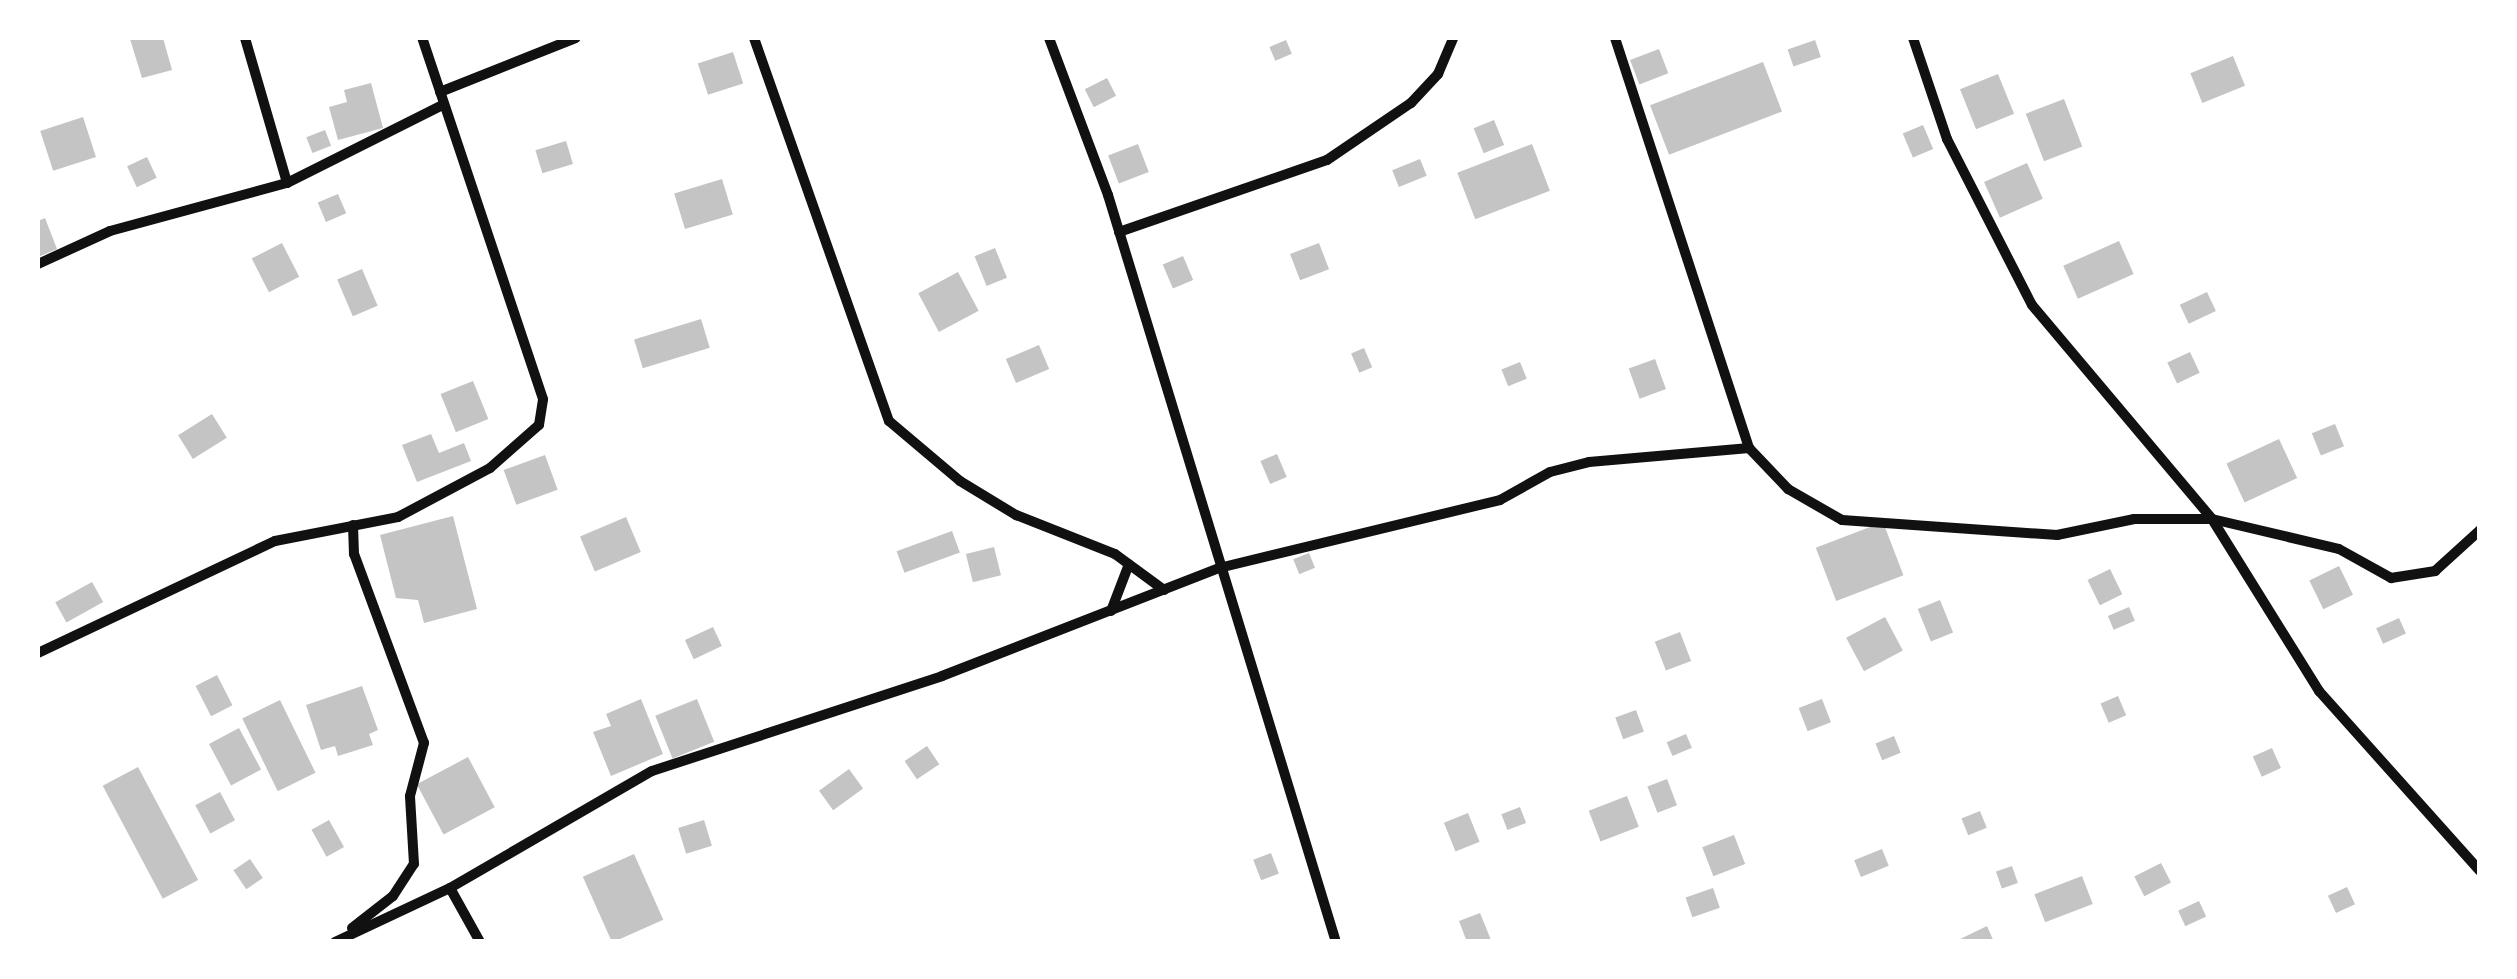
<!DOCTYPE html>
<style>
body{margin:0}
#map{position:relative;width:2517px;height:979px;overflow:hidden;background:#fff;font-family:"Noto Serif",serif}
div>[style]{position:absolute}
.building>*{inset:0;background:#c4c4c4;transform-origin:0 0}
.minor>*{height:10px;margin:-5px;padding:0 5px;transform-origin:5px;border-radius:5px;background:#111}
span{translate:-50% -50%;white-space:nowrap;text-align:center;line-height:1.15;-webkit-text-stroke:10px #fff;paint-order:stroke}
.frame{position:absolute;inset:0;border:40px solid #fff;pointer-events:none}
</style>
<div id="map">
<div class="building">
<i style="clip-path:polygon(163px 38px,172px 70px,142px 78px,130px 39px)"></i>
<i style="left:1286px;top:40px;width:15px;height:18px;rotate:67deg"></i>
<i style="left:1815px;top:40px;width:18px;height:29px;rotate:71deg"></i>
<i style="left:1659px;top:49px;width:26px;height:31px;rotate:69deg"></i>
<i style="left:733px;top:52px;width:33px;height:37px;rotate:72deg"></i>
<i style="left:2233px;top:56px;width:32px;height:46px;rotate:68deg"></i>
<i style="left:1763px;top:62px;width:53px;height:121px;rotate:69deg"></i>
<i style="left:1998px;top:74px;width:43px;height:41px;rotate:68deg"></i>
<i style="left:1107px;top:78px;width:20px;height:25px;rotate:63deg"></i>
<i style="clip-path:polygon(371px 83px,383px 128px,338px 140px,329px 107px,347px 102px,344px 90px)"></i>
<i style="left:2064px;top:99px;width:51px;height:41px;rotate:69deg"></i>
<i style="left:83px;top:117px;width:42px;height:45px;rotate:72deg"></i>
<i style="left:1494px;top:120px;width:27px;height:22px;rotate:68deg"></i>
<i style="left:1923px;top:125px;width:26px;height:22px;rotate:67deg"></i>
<i style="left:325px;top:130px;width:17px;height:20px;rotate:69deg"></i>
<i style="left:566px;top:141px;width:24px;height:32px;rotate:73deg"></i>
<i style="left:1138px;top:144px;width:30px;height:32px;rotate:69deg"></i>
<i style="left:1532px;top:144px;width:50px;height:80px;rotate:69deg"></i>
<i style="left:147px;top:157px;width:23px;height:22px;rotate:65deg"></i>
<i style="left:1420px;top:159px;width:18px;height:30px;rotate:68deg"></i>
<i style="left:2027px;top:163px;width:39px;height:47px;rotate:66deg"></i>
<i style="left:722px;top:179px;width:37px;height:50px;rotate:73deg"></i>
<i style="left:338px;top:194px;width:21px;height:22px;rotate:67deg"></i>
<i style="clip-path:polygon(45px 218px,57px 249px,38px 257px,38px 221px)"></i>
<i style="left:2119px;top:241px;width:36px;height:61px;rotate:66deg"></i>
<i style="left:282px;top:243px;width:38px;height:34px;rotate:63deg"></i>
<i style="left:1319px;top:243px;width:28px;height:31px;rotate:69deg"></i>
<i style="left:995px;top:248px;width:32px;height:22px;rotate:68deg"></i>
<i style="left:1183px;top:256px;width:26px;height:22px;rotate:67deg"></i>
<i style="left:362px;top:269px;width:40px;height:27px;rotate:67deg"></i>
<i style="left:958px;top:272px;width:44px;height:45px;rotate:62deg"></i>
<i style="left:2207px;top:292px;width:21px;height:30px;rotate:65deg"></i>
<i style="left:701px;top:319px;width:30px;height:70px;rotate:73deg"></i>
<i style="left:1039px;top:345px;width:26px;height:36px;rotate:67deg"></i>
<i style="left:1364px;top:348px;width:21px;height:14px;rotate:67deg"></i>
<i style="left:2190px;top:352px;width:23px;height:25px;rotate:65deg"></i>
<i style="left:1655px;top:359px;width:32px;height:28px;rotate:70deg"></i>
<i style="left:1520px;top:362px;width:18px;height:20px;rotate:68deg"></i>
<i style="left:473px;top:381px;width:41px;height:35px;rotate:68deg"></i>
<i style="left:212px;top:414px;width:28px;height:40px;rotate:58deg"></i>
<i style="left:2335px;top:424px;width:24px;height:25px;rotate:68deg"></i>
<i style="clip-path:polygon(431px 434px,439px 453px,464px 443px,471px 461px,417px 482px,402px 445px)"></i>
<i style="left:2279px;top:439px;width:43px;height:58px;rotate:65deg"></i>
<i style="left:1277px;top:454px;width:25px;height:18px;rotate:67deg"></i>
<i style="left:545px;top:455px;width:37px;height:44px;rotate:70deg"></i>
<i style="clip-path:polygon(453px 516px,477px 609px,424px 623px,418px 600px,396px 598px,380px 535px)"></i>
<i style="left:626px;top:517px;width:38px;height:50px;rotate:67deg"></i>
<i style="left:1883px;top:522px;width:57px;height:72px;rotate:69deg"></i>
<i style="left:952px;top:531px;width:23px;height:59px;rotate:70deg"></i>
<i style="left:994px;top:547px;width:29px;height:29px;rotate:76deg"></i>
<i style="left:1309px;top:553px;width:16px;height:17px;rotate:68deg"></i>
<i style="left:2339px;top:566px;width:32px;height:33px;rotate:64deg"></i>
<i style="left:2110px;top:569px;width:28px;height:25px;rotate:64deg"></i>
<i style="left:92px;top:582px;width:23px;height:42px;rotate:61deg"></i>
<i style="left:1940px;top:600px;width:35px;height:24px;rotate:68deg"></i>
<i style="left:2129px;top:607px;width:15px;height:23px;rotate:67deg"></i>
<i style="left:1885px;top:617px;width:38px;height:44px;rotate:62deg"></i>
<i style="left:2399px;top:618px;width:17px;height:25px;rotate:66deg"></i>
<i style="left:713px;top:627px;width:21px;height:31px;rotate:65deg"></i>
<i style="left:1680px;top:632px;width:31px;height:27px;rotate:69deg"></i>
<i style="left:217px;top:675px;width:34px;height:24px;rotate:63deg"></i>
<i style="clip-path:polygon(362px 686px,378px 730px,369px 734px,373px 745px,338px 756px,335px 746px,321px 750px,306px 705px)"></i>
<i style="left:2118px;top:696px;width:21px;height:19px;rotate:67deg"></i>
<i style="clip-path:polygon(641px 699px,663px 754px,611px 776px,593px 732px,611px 726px,606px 714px)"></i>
<i style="left:697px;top:699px;width:46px;height:45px;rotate:68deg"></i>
<i style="left:1822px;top:699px;width:25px;height:25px;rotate:69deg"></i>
<i style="left:280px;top:700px;width:81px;height:42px;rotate:64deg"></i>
<i style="left:1636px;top:710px;width:23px;height:22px;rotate:70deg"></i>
<i style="left:239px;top:728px;width:47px;height:34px;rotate:62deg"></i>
<i style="left:1686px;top:734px;width:15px;height:21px;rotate:67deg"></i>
<i style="left:1894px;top:736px;width:18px;height:20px;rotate:68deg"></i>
<i style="left:927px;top:746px;width:22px;height:27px;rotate:56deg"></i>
<i style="left:2272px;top:748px;width:22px;height:21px;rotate:66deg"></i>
<i style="left:468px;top:757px;width:57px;height:58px;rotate:62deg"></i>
<i style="left:138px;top:767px;width:128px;height:40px;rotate:62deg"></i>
<i style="left:849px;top:769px;width:24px;height:37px;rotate:54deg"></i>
<i style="left:1667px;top:779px;width:28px;height:21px;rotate:69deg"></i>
<i style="left:220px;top:792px;width:32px;height:28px;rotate:62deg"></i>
<i style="left:1627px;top:796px;width:33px;height:41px;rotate:69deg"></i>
<i style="left:1520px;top:807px;width:17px;height:20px;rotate:69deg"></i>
<i style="left:1980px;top:811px;width:18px;height:20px;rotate:68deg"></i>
<i style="left:1468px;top:813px;width:31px;height:26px;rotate:68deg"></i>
<i style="left:329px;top:820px;width:31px;height:20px;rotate:61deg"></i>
<i style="left:704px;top:820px;width:27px;height:27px;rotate:73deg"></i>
<i style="left:1734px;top:835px;width:31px;height:34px;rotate:69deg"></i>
<i style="left:1882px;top:849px;width:18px;height:30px;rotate:68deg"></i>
<i style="left:1271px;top:853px;width:22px;height:19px;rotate:69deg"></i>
<i style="left:634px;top:854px;width:72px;height:56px;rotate:66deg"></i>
<i style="left:250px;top:859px;width:23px;height:20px;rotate:56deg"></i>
<i style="left:2161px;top:863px;width:22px;height:30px;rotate:63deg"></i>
<i style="left:2012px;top:866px;width:18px;height:17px;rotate:71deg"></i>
<i style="left:2082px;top:876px;width:30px;height:51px;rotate:69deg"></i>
<i style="left:2347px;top:887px;width:19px;height:21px;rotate:65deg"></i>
<i style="left:1713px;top:888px;width:21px;height:29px;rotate:71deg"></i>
<i style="left:2199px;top:901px;width:17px;height:23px;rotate:65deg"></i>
<i style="clip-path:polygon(1480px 913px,1491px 940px,1467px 942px,1459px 921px)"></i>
<i style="clip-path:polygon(1987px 926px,1994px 942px,1954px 942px)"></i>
</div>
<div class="minor">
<i style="left:245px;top:38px;width:151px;rotate:73.8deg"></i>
<i style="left:754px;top:38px;width:406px;rotate:70.6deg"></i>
<i style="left:889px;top:421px;width:93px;rotate:40.2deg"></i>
<i style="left:960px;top:481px;width:66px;rotate:31.3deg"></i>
<i style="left:1016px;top:515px;width:106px;rotate:21.5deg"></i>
<i style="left:1115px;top:554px;width:61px;rotate:36.3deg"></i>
<i style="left:1049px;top:38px;width:168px;rotate:69.4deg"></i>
<i style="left:1108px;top:195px;width:781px;rotate:73.03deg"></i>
<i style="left:1615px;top:38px;width:431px;rotate:71.9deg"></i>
<i style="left:1913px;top:38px;width:107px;rotate:71.4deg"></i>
<i style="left:1947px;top:139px;width:186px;rotate:62.9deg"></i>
<i style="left:2032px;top:305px;width:280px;rotate:49.9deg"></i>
<i style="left:2212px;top:519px;width:130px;rotate:13.3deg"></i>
<i style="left:2339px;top:549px;width:60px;rotate:29.1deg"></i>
<i style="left:2391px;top:578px;width:45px;rotate:-9deg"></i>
<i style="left:2435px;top:571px;width:61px;rotate:-42.3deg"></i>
<i style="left:440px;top:92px;width:146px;rotate:-21.7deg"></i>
<i style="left:1119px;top:232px;width:220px;rotate:-19.1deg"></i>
<i style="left:1327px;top:160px;width:102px;rotate:-34.2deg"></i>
<i style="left:1411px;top:103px;width:40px;rotate:-47deg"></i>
<i style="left:1438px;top:74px;width:39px;rotate:-67deg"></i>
<i style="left:38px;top:264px;width:79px;rotate:-24.6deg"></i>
<i style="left:110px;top:231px;width:183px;rotate:-15.2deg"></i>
<i style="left:287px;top:183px;width:174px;rotate:-26.6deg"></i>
<i style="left:1111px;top:611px;width:50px;rotate:-69deg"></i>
<i style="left:38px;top:653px;width:262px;rotate:-25.3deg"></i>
<i style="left:275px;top:541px;width:125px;rotate:-11deg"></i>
<i style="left:398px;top:517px;width:104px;rotate:-28deg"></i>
<i style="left:490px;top:468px;width:65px;rotate:-41.3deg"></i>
<i style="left:539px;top:425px;width:26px;rotate:-81deg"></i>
<i style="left:543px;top:399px;width:381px;rotate:-108.5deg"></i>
<i style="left:450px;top:888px;width:62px;rotate:60.9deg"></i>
<i style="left:352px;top:928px;width:52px;rotate:-38deg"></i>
<i style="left:393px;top:896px;width:38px;rotate:-57deg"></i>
<i style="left:414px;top:864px;width:68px;rotate:-93.4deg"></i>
<i style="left:410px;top:796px;width:55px;rotate:-75.2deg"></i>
<i style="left:424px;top:743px;width:202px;rotate:-110.3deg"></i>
<i style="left:354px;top:554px;width:29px;rotate:-92deg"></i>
<i style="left:335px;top:942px;width:127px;rotate:-25.2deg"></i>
<i style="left:450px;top:888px;width:233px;rotate:-30.1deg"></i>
<i style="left:652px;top:771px;width:305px;rotate:-18.1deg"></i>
<i style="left:942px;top:676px;width:297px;rotate:-21.3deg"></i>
<i style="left:1219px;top:568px;width:289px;rotate:-13.6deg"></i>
<i style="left:1500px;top:500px;width:57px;rotate:-29.2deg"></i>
<i style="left:1550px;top:472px;width:40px;rotate:-14.4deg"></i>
<i style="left:1589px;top:462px;width:161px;rotate:-5deg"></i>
<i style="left:1749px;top:448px;width:57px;rotate:46.4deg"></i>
<i style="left:1788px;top:489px;width:62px;rotate:29.9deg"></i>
<i style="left:1842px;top:520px;width:216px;rotate:4deg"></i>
<i style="left:2057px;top:535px;width:79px;rotate:-11.7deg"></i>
<i style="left:2134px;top:519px;width:78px"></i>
<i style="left:2212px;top:519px;width:203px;rotate:58.1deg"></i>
<i style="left:2319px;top:691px;width:241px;rotate:48.2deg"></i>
</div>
<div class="frame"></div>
</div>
